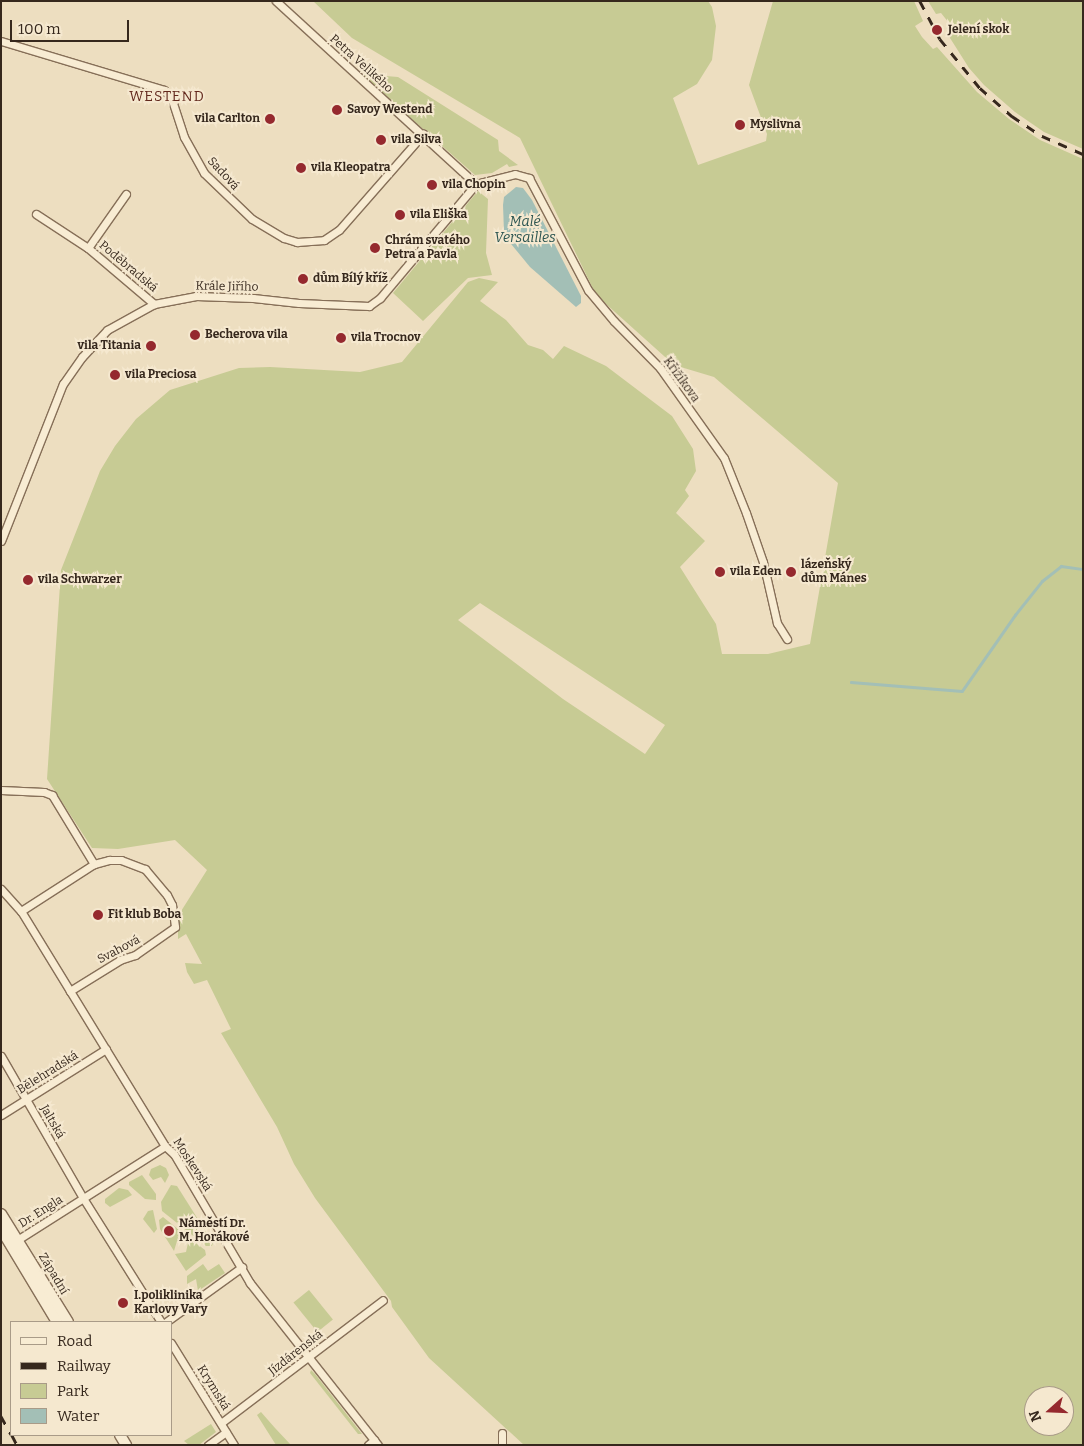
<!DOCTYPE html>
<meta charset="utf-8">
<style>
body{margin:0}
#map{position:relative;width:1084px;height:1446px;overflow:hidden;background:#eddec0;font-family:Bitter,serif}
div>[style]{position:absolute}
.green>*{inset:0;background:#c7cb94;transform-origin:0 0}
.water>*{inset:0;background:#a3bfb6}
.stream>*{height:2.5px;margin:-1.25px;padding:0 1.25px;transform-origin:1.25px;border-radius:1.25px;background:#a3bfb6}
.roads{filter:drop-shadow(1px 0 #866f58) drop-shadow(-1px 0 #866f58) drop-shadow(0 1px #866f58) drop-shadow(0 -1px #866f58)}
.street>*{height:7px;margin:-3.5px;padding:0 3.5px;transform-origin:3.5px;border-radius:3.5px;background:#f8ecd3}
.secondary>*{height:10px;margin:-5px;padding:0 5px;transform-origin:5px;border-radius:5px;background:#f8ecd3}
.rail>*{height:2.5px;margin-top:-1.25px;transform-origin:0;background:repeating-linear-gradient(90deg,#36281d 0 9px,transparent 0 18px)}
.dots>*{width:14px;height:14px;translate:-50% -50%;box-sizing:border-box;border:2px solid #f5e8cf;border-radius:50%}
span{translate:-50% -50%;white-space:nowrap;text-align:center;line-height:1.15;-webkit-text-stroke:4px #f5e8cf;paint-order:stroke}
.poi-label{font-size:12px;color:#36281d;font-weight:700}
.left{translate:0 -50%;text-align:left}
.right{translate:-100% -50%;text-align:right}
.street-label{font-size:12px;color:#36281d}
.neighbourhood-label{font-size:14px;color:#62281c;letter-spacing:1px}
.water-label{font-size:14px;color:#2c5551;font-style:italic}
.frame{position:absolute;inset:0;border:2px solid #36281d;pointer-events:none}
.legend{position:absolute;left:10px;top:1321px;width:162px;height:115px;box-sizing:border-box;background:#f5e8cf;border:1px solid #a99b88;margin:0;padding:6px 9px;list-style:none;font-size:15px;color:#36281d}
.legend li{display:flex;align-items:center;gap:10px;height:25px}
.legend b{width:25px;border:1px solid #a99b88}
.north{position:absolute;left:1024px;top:1386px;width:50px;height:50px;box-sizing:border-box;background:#f5e8cf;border:1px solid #a99b88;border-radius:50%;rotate:250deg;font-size:14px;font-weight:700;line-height:20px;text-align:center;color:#36281d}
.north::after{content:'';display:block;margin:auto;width:18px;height:22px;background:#95292e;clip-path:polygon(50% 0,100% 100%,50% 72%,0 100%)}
.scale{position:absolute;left:10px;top:20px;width:119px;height:22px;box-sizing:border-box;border:2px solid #36281d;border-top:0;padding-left:6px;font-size:15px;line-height:18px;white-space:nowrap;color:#36281d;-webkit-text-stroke:4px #f5e8cf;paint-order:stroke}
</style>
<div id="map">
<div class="green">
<i style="clip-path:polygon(evenodd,313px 1px,708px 1px,712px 7px,716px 26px,712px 60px,697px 84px,673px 98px,698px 165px,766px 141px,767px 134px,749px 85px,773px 1px,914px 1px,923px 21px,915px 26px,922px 37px,933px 49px,937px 47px,977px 92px,1009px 119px,1040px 140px,1083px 159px,1083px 1445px,524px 1445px,429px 1358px,392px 1307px,391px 1301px,315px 1198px,294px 1164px,277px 1127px,221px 1033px,231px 1029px,207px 980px,194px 984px,187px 972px,185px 963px,202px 964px,186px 934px,178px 939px,178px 916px,207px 870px,175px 840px,118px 849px,92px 848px,47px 779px,61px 570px,100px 471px,115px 446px,136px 419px,170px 390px,239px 368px,270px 367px,360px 372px,402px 362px,468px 282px,479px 278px,498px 282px,480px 301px,506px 320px,528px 345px,543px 350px,553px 359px,564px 346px,606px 366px,672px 416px,693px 449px,696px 471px,685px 490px,689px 496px,676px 513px,705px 541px,680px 567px,716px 624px,722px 654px,768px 654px,810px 644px,838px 483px,714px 377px,674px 365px,596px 295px,520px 138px,352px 38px,313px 1px,480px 603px,665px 725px,645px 754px,563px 699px,458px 620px,480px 603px,313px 1px,1034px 1396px,1064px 1396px,1064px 1426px,1034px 1426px,1034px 1396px)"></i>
<i style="clip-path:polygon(928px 1px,1083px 1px,1083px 149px,1044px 132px,1015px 112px,984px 85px,969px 68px,950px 38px,953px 28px,941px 13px,936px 14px)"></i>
<i style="clip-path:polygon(361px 74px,398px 77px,498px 140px,499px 151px,518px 165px,509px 167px,507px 164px,492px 173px,475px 175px)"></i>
<i style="clip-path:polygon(478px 191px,488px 199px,486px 253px,492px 275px,468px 278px,423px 321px,393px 293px)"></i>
<i style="clip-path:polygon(160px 1165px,166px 1168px,169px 1175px,165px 1183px,161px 1177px,153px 1180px,149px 1175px,151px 1169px)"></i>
<i style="clip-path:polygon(142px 1175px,156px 1194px,156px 1200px,145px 1199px,129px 1185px,129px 1182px)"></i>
<i style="clip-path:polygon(171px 1185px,177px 1186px,213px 1243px,212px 1246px,206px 1246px,162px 1211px,161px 1202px)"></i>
<i style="clip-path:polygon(119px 1188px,128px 1190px,132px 1195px,110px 1207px,105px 1203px,105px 1199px)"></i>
<i style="clip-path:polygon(153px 1210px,157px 1229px,154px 1233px,143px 1219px,148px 1211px)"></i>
<i style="clip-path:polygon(163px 1217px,189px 1238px,186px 1240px,177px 1241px,174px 1251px,160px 1229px,159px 1220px)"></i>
<i style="clip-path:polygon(193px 1241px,205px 1250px,206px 1255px,186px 1271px,175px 1254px,186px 1252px,188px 1243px)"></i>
<i style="clip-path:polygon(203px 1264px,208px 1271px,219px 1264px,225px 1273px,198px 1291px,196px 1279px,187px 1284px,187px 1276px)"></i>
<i style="left:309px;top:1290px;width:38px;height:20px;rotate:51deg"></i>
<i style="clip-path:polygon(311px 1370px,315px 1374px,362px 1434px,358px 1434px,310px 1373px)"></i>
<i style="clip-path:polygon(261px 1412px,275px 1428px,291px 1445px,276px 1445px,257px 1415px)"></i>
<i style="clip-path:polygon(211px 1424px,216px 1432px,199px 1445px,189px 1445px,184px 1441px)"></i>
</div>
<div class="water">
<i style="clip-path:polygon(516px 187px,523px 188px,532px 200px,581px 296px,581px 303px,576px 307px,530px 267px,507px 239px,504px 232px,503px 205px,504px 197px)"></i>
</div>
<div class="stream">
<i style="left:851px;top:682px;width:111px;rotate:4.6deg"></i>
<i style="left:962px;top:691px;width:93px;rotate:-55.1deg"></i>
<i style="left:1015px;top:615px;width:43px;rotate:-51.5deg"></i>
<i style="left:1042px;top:581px;width:24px;rotate:-38deg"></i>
<i style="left:1061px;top:566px;width:22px;rotate:8deg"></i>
</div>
<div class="roads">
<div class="street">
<i style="left:276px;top:1px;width:271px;rotate:42.5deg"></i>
<i style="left:1px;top:41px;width:170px;rotate:16.7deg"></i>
<i style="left:164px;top:90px;width:10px;rotate:45deg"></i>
<i style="left:171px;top:97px;width:42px;rotate:72deg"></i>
<i style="left:184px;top:137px;width:41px;rotate:60.9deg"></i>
<i style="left:204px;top:173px;width:66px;rotate:43.8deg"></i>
<i style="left:252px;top:219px;width:37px;rotate:31deg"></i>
<i style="left:284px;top:238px;width:14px;rotate:17deg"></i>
<i style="left:297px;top:242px;width:27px;rotate:-4deg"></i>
<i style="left:324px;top:240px;width:18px;rotate:-34deg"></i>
<i style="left:339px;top:230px;width:128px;rotate:-48.8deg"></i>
<i style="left:476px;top:184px;width:40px;rotate:-14.4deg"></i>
<i style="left:515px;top:174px;width:15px;rotate:16deg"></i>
<i style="left:529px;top:178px;width:127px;rotate:62.2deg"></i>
<i style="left:588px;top:290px;width:40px;rotate:50deg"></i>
<i style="left:614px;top:321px;width:66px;rotate:45.6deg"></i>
<i style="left:660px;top:368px;width:110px;rotate:54.6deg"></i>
<i style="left:724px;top:458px;width:59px;rotate:68.2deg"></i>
<i style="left:746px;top:513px;width:52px;rotate:70.9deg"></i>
<i style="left:763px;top:562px;width:63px;rotate:77.1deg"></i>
<i style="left:777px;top:623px;width:19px;rotate:58deg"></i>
<i style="left:36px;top:214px;width:62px;rotate:33.2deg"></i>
<i style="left:88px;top:248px;width:87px;rotate:40.3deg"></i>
<i style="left:88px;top:248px;width:66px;rotate:-54.9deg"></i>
<i style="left:1px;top:541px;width:169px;rotate:-68.5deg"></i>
<i style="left:63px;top:384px;width:33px;rotate:-55deg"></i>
<i style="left:82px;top:357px;width:37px;rotate:-47deg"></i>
<i style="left:107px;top:330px;width:54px;rotate:-29deg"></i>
<i style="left:154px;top:304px;width:43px;rotate:-10.8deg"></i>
<i style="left:196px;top:296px;width:57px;rotate:2deg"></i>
<i style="left:253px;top:298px;width:46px;rotate:6.2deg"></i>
<i style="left:299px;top:303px;width:70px;rotate:2.5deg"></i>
<i style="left:369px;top:306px;width:14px;rotate:-36deg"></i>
<i style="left:380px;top:298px;width:149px;rotate:-49.9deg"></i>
<i style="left:1px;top:790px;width:43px;rotate:2.7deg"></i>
<i style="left:44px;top:792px;width:9px;rotate:21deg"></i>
<i style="left:52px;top:795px;width:81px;rotate:58.7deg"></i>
<i style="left:1px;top:889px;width:30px;rotate:48deg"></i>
<i style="left:21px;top:911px;width:276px;rotate:58.5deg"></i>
<i style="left:165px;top:1146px;width:12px;rotate:42deg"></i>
<i style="left:174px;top:1154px;width:150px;rotate:59.5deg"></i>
<i style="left:250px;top:1283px;width:206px;rotate:51.7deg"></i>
<i style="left:21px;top:911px;width:87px;rotate:-32.8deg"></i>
<i style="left:94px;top:864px;width:16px;rotate:-15deg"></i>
<i style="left:109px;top:860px;width:12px"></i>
<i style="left:121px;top:860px;width:26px;rotate:21deg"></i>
<i style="left:145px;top:869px;width:34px;rotate:50deg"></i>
<i style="left:167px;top:895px;width:11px;rotate:63deg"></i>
<i style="left:172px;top:905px;width:22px;rotate:82deg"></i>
<i style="left:175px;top:927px;width:49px;rotate:145deg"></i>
<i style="left:135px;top:955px;width:16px;rotate:162deg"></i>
<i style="left:120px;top:960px;width:59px;rotate:148.2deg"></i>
<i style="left:1px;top:1056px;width:164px;rotate:60deg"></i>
<i style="left:83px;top:1198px;width:146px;rotate:57.8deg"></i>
<i style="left:1px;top:1115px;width:124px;rotate:-32.2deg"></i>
<i style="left:14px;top:1242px;width:179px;rotate:-32.4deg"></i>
<i style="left:166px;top:1322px;width:94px;rotate:-35.9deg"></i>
<i style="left:171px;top:1343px;width:120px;rotate:58.3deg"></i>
<i style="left:221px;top:1423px;width:203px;rotate:-37.2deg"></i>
<i style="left:502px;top:1433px;width:12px;rotate:90deg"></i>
<i style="left:208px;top:1445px;width:22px;rotate:-36deg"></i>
<i style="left:368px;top:1445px;width:8px;rotate:-40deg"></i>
</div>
<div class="secondary">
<i style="left:1px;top:1214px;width:127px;rotate:58.2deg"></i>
<i style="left:1px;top:1229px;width:109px;rotate:58.9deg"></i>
<i style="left:120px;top:1435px;width:12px;rotate:59deg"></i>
</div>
</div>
<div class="rail">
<i style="left:920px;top:1px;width:43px;rotate:62.2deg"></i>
<i style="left:940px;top:39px;width:63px;rotate:50.8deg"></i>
<i style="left:980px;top:88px;width:43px;rotate:41.2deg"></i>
<i style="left:1012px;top:116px;width:36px;rotate:34deg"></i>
<i style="left:1042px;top:136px;width:45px;rotate:23.7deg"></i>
<i style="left:1px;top:1416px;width:21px;rotate:61deg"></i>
<i style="left:12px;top:1435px;width:11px;rotate:63deg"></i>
</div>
<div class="dots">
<i style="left:937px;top:30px;background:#95292e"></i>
<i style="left:337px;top:110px;background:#95292e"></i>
<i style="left:270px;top:119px;background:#95292e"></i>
<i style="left:740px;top:125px;background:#95292e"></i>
<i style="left:381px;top:140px;background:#95292e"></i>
<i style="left:301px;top:168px;background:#95292e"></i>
<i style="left:432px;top:185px;background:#95292e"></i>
<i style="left:400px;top:215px;background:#95292e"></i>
<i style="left:375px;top:248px;background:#95292e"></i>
<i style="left:303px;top:279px;background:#95292e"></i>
<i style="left:195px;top:335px;background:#95292e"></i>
<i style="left:341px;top:338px;background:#95292e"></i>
<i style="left:151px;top:346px;background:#95292e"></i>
<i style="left:115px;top:375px;background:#95292e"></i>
<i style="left:720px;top:572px;background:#95292e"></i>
<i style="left:791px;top:572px;background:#95292e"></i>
<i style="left:28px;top:580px;background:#95292e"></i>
<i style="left:98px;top:915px;background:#95292e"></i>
<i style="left:169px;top:1231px;background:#95292e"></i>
<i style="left:123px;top:1303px;background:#95292e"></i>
</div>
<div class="poi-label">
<span class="left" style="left:948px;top:30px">Jelení skok</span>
<span class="left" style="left:347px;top:110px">Savoy Westend</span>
<span class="right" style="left:260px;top:119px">vila Carlton</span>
<span class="left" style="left:750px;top:125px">Myslivna</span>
<span class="left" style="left:391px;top:140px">vila Silva</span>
<span class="left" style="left:311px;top:168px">vila Kleopatra</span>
<span class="left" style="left:442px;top:185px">vila Chopin</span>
<span class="left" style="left:410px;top:215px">vila Eliška</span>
<span class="left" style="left:385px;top:248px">Chrám svatého<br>Petra a Pavla</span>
<span class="left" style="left:313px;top:279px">dům Bílý kříž</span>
<span class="left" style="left:205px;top:335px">Becherova vila</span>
<span class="left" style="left:351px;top:338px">vila Trocnov</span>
<span class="right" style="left:141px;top:346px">vila Titania</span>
<span class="left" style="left:125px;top:375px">vila Preciosa</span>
<span class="left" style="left:801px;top:572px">lázeňský<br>dům Mánes</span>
<span class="left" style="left:730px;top:572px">vila Eden</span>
<span class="left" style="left:38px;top:580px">vila Schwarzer</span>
<span class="left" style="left:108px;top:915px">Fit klub Boba</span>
<span class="left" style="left:179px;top:1231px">Náměstí Dr.<br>M. Horákové</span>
<span class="left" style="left:134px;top:1303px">I.poliklinika<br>Karlovy Vary</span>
</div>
<div class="street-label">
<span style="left:361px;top:64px;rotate:42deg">Petra Velikého</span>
<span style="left:223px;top:174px;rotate:47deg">Sadová</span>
<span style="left:128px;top:267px;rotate:40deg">Poděbradská</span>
<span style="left:227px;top:287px;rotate:1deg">Krále Jiřího</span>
<span style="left:681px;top:380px;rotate:54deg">Křižíkova</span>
<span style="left:119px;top:950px;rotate:-28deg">Svahová</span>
<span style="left:48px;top:1073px;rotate:-32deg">Bělehradská</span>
<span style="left:52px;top:1122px;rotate:60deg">Jaltská</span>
<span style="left:192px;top:1165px;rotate:57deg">Moskevská</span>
<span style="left:41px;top:1212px;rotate:-32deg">Dr. Engla</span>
<span style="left:53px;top:1274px;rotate:59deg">Západní</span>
<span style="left:296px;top:1353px;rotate:-38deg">Jízdárenská</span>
<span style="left:213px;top:1388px;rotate:58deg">Krymská</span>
</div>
<div class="neighbourhood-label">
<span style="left:167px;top:97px">WESTEND</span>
</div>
<div class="water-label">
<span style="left:525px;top:230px">Malé<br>Versailles</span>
</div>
<div class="frame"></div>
<ul class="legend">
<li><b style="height:6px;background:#f8ecd3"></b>Road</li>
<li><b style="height:6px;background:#36281d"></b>Railway</li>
<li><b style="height:14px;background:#c7cb94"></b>Park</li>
<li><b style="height:14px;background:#a3bfb6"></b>Water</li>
</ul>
<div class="north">N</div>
<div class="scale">100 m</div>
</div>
